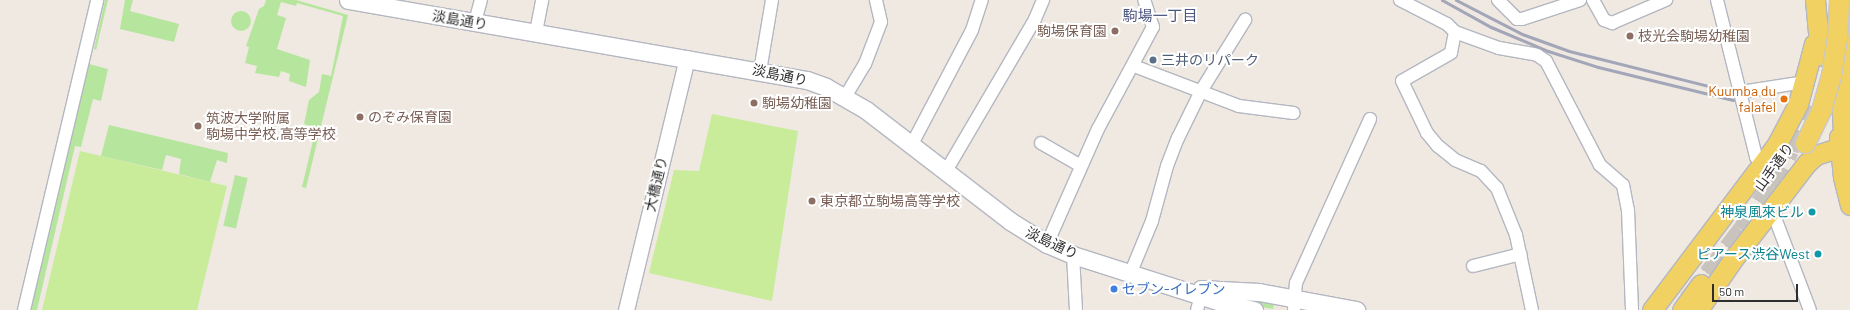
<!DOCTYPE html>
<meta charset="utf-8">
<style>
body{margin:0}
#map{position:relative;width:1850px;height:310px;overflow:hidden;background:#efe9e1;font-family:Barlow,"Noto Sans JP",sans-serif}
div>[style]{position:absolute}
.green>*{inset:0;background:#b6e59e;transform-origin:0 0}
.round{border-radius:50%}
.pitch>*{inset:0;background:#c9ec9a}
.motorway-tunnel>*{height:22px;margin-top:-11px;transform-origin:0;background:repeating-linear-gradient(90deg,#c8c4bd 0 22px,transparent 0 33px)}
.roads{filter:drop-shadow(1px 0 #b4b7c1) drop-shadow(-1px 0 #b4b7c1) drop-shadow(0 1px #b4b7c1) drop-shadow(0 -1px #b4b7c1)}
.minor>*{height:12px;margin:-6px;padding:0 6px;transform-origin:6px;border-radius:6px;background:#fff}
.tertiary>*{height:15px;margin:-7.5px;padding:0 7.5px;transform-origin:7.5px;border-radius:7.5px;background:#fff}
.secondary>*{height:17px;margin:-8.5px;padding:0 8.5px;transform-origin:8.5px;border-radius:8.5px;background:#fff}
.primary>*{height:19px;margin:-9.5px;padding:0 9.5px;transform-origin:9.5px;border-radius:9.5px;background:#f2d163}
.rail>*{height:3px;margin:-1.5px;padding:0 1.5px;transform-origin:1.5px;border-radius:1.5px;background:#a3a6b8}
.bridges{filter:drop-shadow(1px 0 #c9c9c9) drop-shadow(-1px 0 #c9c9c9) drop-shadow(0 1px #c9c9c9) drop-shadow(0 -1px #c9c9c9)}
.primary-bridge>*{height:19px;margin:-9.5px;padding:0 9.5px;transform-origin:9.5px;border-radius:9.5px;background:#f2d163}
.dots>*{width:11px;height:11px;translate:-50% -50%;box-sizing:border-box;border:2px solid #fff;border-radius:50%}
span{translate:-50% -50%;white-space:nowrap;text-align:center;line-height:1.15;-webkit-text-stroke:4px #fff;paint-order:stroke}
.street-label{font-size:14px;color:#2e2e2e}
.education-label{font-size:14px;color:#785e54}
.right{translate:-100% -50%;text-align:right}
.left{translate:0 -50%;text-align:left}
.service-label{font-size:14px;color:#4e5e75}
.food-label{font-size:14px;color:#c56008}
.culture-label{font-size:14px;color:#0d838f}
.shop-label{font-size:14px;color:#366cbe}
.neighbourhood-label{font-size:15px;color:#4d5680}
.scale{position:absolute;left:1712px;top:284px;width:86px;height:18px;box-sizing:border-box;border:2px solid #2e2e2e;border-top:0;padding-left:5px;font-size:12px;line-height:14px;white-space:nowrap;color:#2e2e2e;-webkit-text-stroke:3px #fff;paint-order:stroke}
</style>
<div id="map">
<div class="green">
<i style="clip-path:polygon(105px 0,108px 0,96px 50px,94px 49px)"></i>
<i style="clip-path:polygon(125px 0,133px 0,130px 11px,179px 24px,174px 42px,120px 29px)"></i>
<i style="clip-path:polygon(266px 0,296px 0,348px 15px,306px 188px,302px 187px,316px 128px,304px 124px,309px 100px,319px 92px,322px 74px,331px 76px,343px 16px,297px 3px,296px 6px,281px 2px,277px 15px,286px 18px,277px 49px,310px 60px,306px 87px,289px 81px,290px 74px,281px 71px,279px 77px,255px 73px,257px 66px,245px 63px,249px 47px,246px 46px,259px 9px,264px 6px)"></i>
<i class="round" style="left:231px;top:11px;width:20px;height:20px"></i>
<i style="clip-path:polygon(89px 64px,108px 69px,101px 101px,93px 99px,81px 147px,75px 146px,37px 310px,31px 310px)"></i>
<i style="clip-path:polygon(109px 125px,228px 153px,227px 163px,217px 160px,210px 182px,179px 174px,181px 159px,166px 155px,162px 170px,101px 156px)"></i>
<i style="left:235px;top:175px;width:13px;height:52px;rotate:13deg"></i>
<i style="clip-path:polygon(1244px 297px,1275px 300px,1273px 309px,1243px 304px)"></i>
</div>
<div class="pitch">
<i style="clip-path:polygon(712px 114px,798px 131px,772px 301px,649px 273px,674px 170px,699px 171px)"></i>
<i style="clip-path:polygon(80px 151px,227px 186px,197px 310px,42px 310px)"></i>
</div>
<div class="motorway-tunnel">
<i style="left:1689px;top:301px;width:88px;rotate:-52.4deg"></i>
<i style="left:1743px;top:231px;width:53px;rotate:-56.6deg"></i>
<i style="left:1772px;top:187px;width:40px;rotate:-66.6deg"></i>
<i style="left:1788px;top:150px;width:49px;rotate:-72.3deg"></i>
</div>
<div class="roads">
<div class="minor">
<i style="left:1400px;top:0;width:53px;rotate:27.1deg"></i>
<i style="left:1447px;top:24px;width:11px;rotate:45deg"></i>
<i style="left:1455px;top:32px;width:47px;rotate:20deg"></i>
<i style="left:1499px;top:48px;width:39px;rotate:10deg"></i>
<i style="left:1537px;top:55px;width:11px;rotate:34deg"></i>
<i style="left:1546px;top:61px;width:117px;rotate:62.6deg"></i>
<i style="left:1600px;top:165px;width:30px;rotate:41deg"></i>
<i style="left:1623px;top:185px;width:25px;rotate:79deg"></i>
<i style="left:1628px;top:210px;width:100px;rotate:87.7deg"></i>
<i style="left:1498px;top:0;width:27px;rotate:45deg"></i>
<i style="left:1517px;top:19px;width:5px"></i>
<i style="left:1522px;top:19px;width:61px;rotate:-18.1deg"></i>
<i style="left:1593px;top:0;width:23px;rotate:61deg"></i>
<i style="left:1604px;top:20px;width:9px;rotate:21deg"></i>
<i style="left:1612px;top:23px;width:59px;rotate:-23.1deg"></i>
<i style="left:1717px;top:0;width:162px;rotate:76deg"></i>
<i style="left:1756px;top:157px;width:11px;rotate:34deg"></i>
<i style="left:475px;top:22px;width:23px;rotate:-75deg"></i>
<i style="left:536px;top:32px;width:33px;rotate:-79deg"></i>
<i style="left:1455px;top:32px;width:21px;rotate:101deg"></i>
<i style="left:1451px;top:53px;width:56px;rotate:150.3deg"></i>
<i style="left:1402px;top:81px;width:58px;rotate:64.3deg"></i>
<i style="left:1427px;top:133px;width:17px;rotate:50deg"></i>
<i style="left:1438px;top:146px;width:22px;rotate:39deg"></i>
<i style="left:1455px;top:160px;width:28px;rotate:23deg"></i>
<i style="left:1481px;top:171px;width:23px;rotate:47deg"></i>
<i style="left:1497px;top:188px;width:51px;rotate:68deg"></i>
<i style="left:1516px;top:235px;width:77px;rotate:78deg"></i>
<i style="left:1134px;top:66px;width:112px;rotate:20.9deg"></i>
<i style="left:1239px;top:106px;width:55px;rotate:7.3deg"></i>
<i style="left:760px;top:71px;width:72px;rotate:-80.4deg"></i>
<i style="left:1741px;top:92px;width:65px;rotate:-8.9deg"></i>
<i style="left:845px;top:97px;width:39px;rotate:-59deg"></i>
<i style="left:865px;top:64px;width:45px;rotate:-69.1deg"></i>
<i style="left:881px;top:22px;width:23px;rotate:-103deg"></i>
<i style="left:1041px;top:143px;width:46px;rotate:29.9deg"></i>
<i style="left:912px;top:144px;width:129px;rotate:-62.2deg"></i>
<i style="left:972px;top:30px;width:32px;rotate:-72deg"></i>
<i style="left:946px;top:171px;width:176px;rotate:-59.6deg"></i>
<i style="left:1035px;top:19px;width:21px;rotate:-67deg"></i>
<i style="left:1768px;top:213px;width:9px;rotate:36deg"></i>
<i style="left:1775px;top:218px;width:98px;rotate:69.2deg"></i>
<i style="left:1047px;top:244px;width:126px;rotate:-66.1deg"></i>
<i style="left:1098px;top:129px;width:116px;rotate:-61.7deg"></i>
<i style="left:1153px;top:27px;width:28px;rotate:-108deg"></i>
<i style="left:1073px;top:255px;width:55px;rotate:86.9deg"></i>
<i style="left:1473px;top:266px;width:49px;rotate:-14deg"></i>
<i style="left:1131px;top:272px;width:55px;rotate:-67.6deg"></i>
<i style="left:1152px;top:221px;width:57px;rotate:-74.7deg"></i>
<i style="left:1167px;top:166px;width:30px;rotate:-69deg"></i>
<i style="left:1178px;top:138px;width:52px;rotate:-63.9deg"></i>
<i style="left:1201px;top:91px;width:84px;rotate:-58.2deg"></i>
<i style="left:24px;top:310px;width:318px;rotate:-76.7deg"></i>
<i style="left:1197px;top:310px;width:16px;rotate:-75deg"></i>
<i style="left:1294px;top:310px;width:27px;rotate:-86deg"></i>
<i style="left:1296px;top:283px;width:180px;rotate:-65.7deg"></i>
</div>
<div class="tertiary">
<i style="left:626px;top:310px;width:259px;rotate:-76.4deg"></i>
</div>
<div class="secondary">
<i style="left:348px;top:0;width:466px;rotate:9.9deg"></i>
<i style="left:807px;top:80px;width:20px;rotate:20deg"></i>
<i style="left:826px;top:87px;width:46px;rotate:29.9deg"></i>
<i style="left:866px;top:110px;width:182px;rotate:37.6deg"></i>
<i style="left:1010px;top:221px;width:44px;rotate:31.9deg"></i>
<i style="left:1047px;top:244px;width:28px;rotate:23deg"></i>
<i style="left:1073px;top:255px;width:157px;rotate:17.7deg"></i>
<i style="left:1223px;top:303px;width:32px;rotate:13deg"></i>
<i style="left:1201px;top:289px;width:58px;rotate:3deg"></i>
<i style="left:1259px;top:292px;width:99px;rotate:10.5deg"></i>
</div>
<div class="primary">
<i style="left:1815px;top:0;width:43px;rotate:84.7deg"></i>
<i style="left:1819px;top:43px;width:13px;rotate:77deg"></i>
<i style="left:1849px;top:104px;width:104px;rotate:-90deg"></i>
<i style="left:1839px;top:137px;width:40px;rotate:84.3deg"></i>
<i style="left:1843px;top:177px;width:29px;rotate:76deg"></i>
<i style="left:1652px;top:310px;width:208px;rotate:-53deg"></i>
<i style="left:1777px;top:144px;width:45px;rotate:-62.3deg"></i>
<i style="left:1798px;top:104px;width:62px;rotate:-75.1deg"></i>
<i style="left:1814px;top:44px;width:5px;rotate:-11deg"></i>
<i style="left:1682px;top:310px;width:32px;rotate:-54deg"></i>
<i style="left:1698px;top:310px;width:63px;rotate:-55.3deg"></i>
<i style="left:1734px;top:258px;width:120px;rotate:-52.5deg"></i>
<i style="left:1807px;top:163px;width:12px;rotate:-42deg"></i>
<i style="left:1816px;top:155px;width:29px;rotate:-18deg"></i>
<i style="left:1844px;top:146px;width:45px;rotate:-93.8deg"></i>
<i style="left:1841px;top:101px;width:11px;rotate:-56deg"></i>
</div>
</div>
<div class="rail">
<i style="left:1442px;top:0;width:56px;rotate:28.9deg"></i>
<i style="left:1491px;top:27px;width:62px;rotate:22.8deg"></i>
<i style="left:1548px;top:51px;width:52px;rotate:17.7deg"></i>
<i style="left:1598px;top:67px;width:139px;rotate:13.7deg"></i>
<i style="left:1456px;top:0;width:74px;rotate:27.3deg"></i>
<i style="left:1522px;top:34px;width:50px;rotate:19.9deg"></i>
<i style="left:1569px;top:51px;width:172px;rotate:14.1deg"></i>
</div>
<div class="bridges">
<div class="primary-bridge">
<i style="left:1805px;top:143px;width:37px;rotate:-64deg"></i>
<i style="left:1821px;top:110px;width:36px;rotate:-74deg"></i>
<i style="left:1831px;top:75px;width:36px;rotate:-81deg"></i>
<i style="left:1837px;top:39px;width:39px;rotate:-87deg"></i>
</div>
</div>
<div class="dots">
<i style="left:1115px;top:31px;background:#8d6e63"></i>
<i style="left:1630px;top:36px;background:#8d6e63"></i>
<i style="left:1153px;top:60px;background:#5c6f8a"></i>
<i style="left:1784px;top:99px;background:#e8710a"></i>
<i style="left:754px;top:103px;background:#8d6e63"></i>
<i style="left:360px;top:117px;background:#8d6e63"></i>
<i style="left:198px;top:126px;background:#8d6e63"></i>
<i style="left:812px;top:201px;background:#8d6e63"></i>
<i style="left:1812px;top:212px;background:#0f9aa8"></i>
<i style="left:1818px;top:254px;background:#0f9aa8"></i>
<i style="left:1114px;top:289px;background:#3f7fe0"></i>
</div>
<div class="street-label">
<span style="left:460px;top:20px;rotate:9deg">淡島通り</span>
<span style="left:780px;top:75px;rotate:12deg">淡島通り</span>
<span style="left:1774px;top:167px;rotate:-54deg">山手通り</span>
<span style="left:656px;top:184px;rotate:-77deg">大橋通り</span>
<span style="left:1052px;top:243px;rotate:25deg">淡島通り</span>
</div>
<div class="education-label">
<span class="right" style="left:1107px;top:31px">駒場保育園</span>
<span class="left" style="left:1638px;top:36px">枝光会駒場幼稚園</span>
<span class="left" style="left:762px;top:103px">駒場幼稚園</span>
<span class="left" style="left:368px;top:117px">のぞみ保育園</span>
<span class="left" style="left:206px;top:126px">筑波大学附属<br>駒場中学校,高等学校</span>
<span class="left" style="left:820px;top:201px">東京都立駒場高等学校</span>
</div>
<div class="service-label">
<span class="left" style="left:1161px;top:60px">三井のリパーク</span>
</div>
<div class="food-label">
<span class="right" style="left:1776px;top:99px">Kuumba du<br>falafel</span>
</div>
<div class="culture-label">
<span class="right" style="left:1804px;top:212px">神泉風來ビル</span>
<span class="right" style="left:1810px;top:254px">ピアース渋谷West</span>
</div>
<div class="shop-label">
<span class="left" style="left:1122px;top:289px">セブン-イレブン</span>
</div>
<div class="neighbourhood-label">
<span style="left:1160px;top:16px">駒場一丁目</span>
</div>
<div class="scale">50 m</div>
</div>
